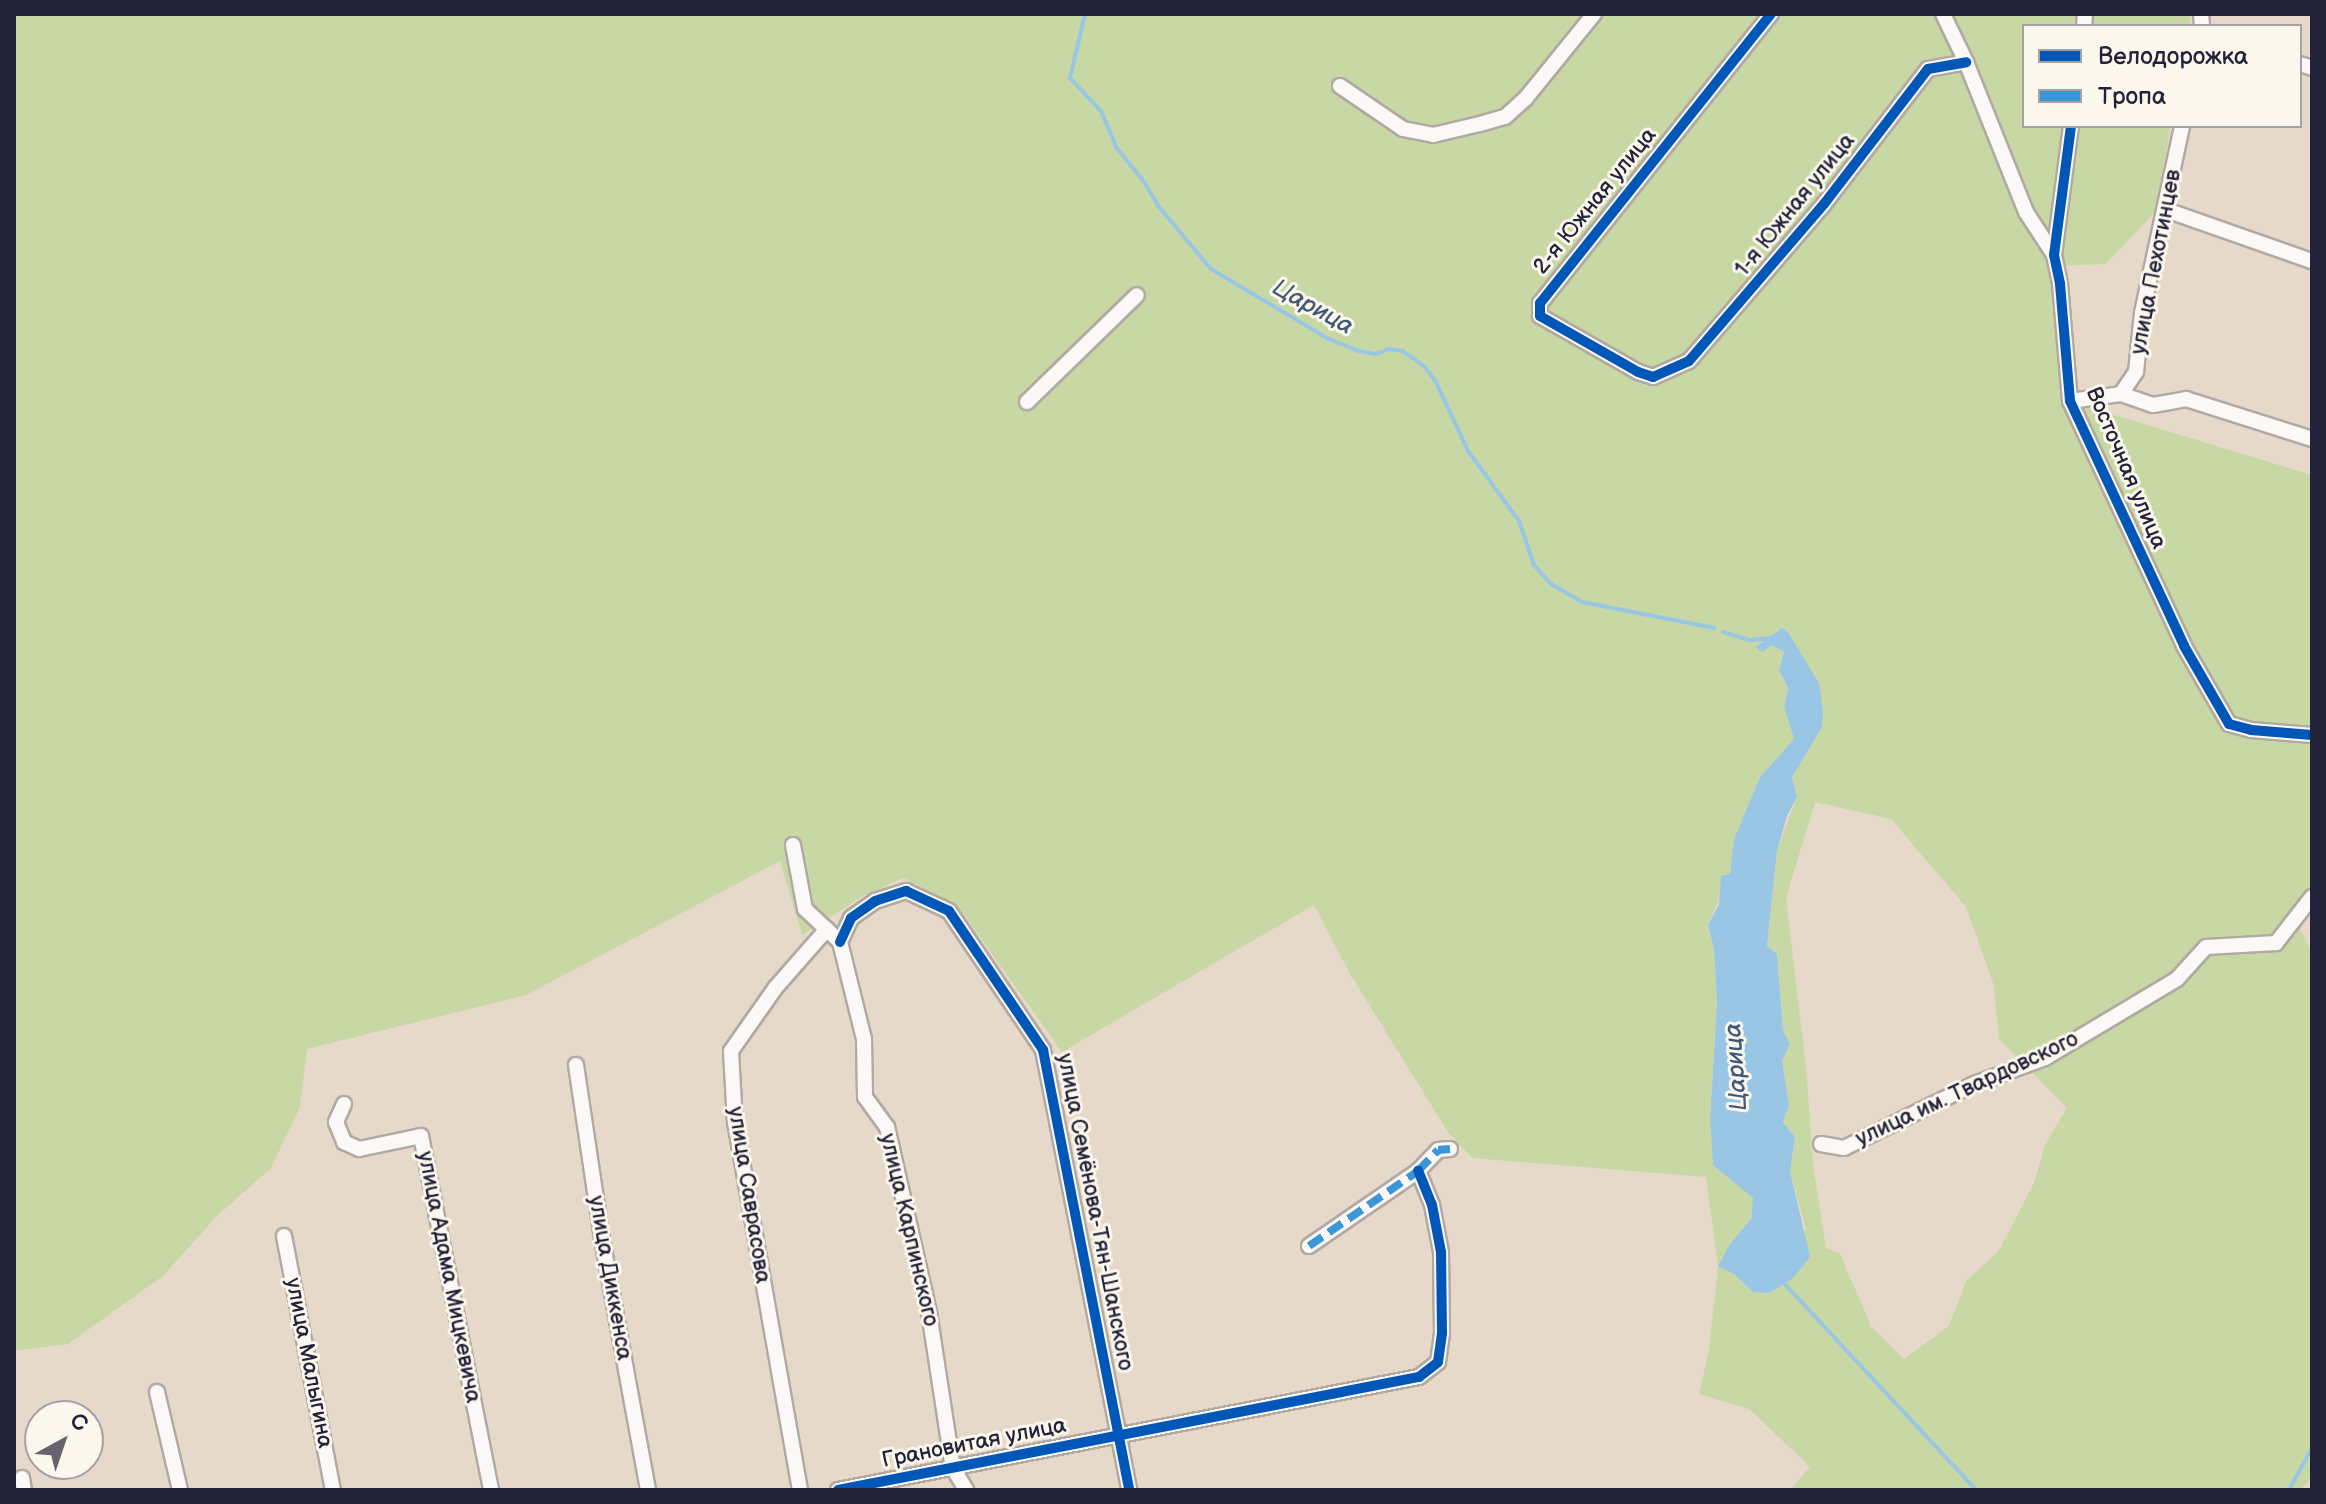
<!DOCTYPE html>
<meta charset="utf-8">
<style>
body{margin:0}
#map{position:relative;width:2326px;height:1504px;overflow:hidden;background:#e7d9ca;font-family:"Balsamiq Sans",sans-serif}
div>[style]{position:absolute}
.green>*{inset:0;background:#c7d8a4}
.water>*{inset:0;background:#9ac6e5}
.stream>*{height:4px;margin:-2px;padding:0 2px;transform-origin:2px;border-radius:2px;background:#9ac6e5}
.roads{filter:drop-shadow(2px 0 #b2a9a2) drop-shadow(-2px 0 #b2a9a2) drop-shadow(0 2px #b2a9a2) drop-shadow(0 -2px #b2a9a2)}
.street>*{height:14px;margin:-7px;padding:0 7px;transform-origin:7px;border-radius:7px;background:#fbf9f7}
.quiet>*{height:8px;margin-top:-4px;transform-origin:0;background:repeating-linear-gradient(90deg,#3b95d9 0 16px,transparent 0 24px)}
.cycleway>*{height:10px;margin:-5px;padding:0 5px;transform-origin:5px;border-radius:5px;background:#0057b8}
span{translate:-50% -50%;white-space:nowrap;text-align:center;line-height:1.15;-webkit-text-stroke:6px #fbf7ec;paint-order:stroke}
.street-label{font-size:22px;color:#22223b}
.water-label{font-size:24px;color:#40597a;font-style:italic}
.frame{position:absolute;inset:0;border:16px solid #22223b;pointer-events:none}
.legend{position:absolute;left:2022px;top:24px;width:280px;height:104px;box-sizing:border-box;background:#fbf7ec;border:2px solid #a4a2a5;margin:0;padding:10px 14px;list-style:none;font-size:24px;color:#22223b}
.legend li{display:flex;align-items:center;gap:16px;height:40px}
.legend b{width:40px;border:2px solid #a4a2a5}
.north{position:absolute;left:24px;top:1400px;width:80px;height:80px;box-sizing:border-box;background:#fbf7ec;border:2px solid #a4a2a5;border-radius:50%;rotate:40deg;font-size:22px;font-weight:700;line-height:32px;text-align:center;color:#22223b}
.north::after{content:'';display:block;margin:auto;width:28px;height:36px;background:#67626d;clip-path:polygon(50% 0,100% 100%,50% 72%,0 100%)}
</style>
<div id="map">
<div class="green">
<i style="clip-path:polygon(evenodd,14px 14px,2191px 14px,2189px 26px,2024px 26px,2024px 126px,2171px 126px,2155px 212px,2106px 264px,2052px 266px,2069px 386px,2108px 413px,2312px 475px,2312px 908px,2297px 923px,2312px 953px,2311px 1479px,2300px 1490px,1790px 1490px,1810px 1467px,1749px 1409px,1699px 1394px,1709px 1349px,1718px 1266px,1706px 1177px,1472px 1158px,1448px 1132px,1350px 974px,1314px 905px,1062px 1052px,959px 908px,904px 878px,861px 897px,802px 935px,780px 861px,526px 995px,307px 1049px,300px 1107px,271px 1168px,216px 1217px,163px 1276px,68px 1344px,14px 1351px,14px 14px,1782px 628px,1800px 653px,1792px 777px,1797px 797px,1777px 851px,1767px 946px,1777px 954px,1783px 1030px,1790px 1044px,1782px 1061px,1789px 1105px,1783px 1122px,1795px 1137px,1790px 1171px,1806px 1229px,1753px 1292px,1734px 1274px,1730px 1244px,1751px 1219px,1753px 1197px,1713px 1165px,1710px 1119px,1717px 1003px,1714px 949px,1708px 925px,1730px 874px,1734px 839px,1760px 777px,1794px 740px,1784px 707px,1788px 688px,1779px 670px,1784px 652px,1772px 645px,1755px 647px,1782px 628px,14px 14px,1815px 802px,1891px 819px,1966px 907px,1993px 983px,1999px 1039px,2067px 1108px,2045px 1145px,2034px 1183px,1998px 1252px,1966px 1281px,1949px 1326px,1904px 1359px,1871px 1326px,1840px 1254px,1826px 1248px,1813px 1164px,1806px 1067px,1786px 898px,1815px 802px)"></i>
</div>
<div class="water">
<i style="clip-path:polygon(1782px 628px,1788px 632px,1819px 683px,1823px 711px,1822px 727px,1792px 777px,1797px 797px,1787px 816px,1777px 851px,1767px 946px,1777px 954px,1783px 1030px,1790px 1044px,1782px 1061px,1789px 1105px,1783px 1122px,1795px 1137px,1790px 1171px,1810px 1257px,1793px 1278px,1769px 1293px,1753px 1292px,1734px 1274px,1718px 1266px,1730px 1244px,1751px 1219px,1753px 1198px,1713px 1165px,1710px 1119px,1717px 1003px,1714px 949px,1708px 925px,1719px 904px,1721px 876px,1730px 874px,1734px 839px,1760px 777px,1794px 739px,1784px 707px,1788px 688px,1779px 670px,1784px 652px,1772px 645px,1762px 652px,1755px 647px)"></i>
</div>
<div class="stream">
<i style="left:1085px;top:14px;width:66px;rotate:103.2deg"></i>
<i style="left:1070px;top:78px;width:45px;rotate:46.8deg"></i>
<i style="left:1101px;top:111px;width:39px;rotate:67deg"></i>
<i style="left:1116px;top:147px;width:45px;rotate:51.3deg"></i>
<i style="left:1144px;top:182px;width:29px;rotate:59deg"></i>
<i style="left:1159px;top:207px;width:81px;rotate:50deg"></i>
<i style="left:1211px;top:269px;width:137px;rotate:30.7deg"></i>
<i style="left:1329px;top:339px;width:32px;rotate:22deg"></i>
<i style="left:1359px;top:351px;width:17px;rotate:10deg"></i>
<i style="left:1376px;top:354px;width:14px;rotate:-21deg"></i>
<i style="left:1389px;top:349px;width:14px;rotate:8deg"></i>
<i style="left:1403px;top:351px;width:26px;rotate:36deg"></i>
<i style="left:1424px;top:366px;width:20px;rotate:53deg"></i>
<i style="left:1436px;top:382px;width:76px;rotate:65.1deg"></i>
<i style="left:1468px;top:451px;width:87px;rotate:53.9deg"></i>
<i style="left:1519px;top:521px;width:46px;rotate:71.2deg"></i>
<i style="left:1534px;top:565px;width:25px;rotate:48deg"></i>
<i style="left:1551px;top:584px;width:36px;rotate:30deg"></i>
<i style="left:1582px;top:602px;width:135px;rotate:11.1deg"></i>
<i style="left:1723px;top:632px;width:28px;rotate:17deg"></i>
<i style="left:1750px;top:640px;width:21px;rotate:-5deg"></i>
<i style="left:1781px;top:1280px;width:287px;rotate:47.1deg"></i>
<i style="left:2289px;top:1490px;width:48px;rotate:-61.3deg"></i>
</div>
<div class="roads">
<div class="street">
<i style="left:1771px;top:14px;width:370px;rotate:128.6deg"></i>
<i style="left:1540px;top:303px;width:13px;rotate:90deg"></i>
<i style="left:1540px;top:316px;width:113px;rotate:29.7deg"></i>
<i style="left:1638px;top:372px;width:16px;rotate:18deg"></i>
<i style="left:1653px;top:377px;width:39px;rotate:-24deg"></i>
<i style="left:1689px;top:361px;width:207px;rotate:-49.3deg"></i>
<i style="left:1824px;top:204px;width:170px;rotate:-52.4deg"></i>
<i style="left:1928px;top:69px;width:39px;rotate:-10deg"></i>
<i style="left:1943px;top:14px;width:53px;rotate:64.4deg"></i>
<i style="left:1966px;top:62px;width:162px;rotate:68.2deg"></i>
<i style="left:2026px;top:212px;width:51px;rotate:56.9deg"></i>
<i style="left:2201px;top:14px;width:12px;rotate:85deg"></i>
<i style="left:2084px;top:26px;width:12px;rotate:-85deg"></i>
<i style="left:2300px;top:64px;width:13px;rotate:18deg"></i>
<i style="left:1340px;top:86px;width:76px;rotate:34.3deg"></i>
<i style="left:1403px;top:129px;width:31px;rotate:11deg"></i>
<i style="left:1433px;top:135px;width:48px;rotate:-13.2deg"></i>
<i style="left:1480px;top:124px;width:26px;rotate:-16deg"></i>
<i style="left:1505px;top:117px;width:28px;rotate:-42deg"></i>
<i style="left:1526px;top:98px;width:108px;rotate:-51deg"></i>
<i style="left:2071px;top:126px;width:130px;rotate:97.5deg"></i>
<i style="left:2054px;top:255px;width:30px;rotate:78deg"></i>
<i style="left:2060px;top:284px;width:117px;rotate:85.1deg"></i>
<i style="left:2070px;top:401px;width:270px;rotate:65deg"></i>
<i style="left:2184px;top:646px;width:90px;rotate:60deg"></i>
<i style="left:2229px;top:724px;width:23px;rotate:15deg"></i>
<i style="left:2251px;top:730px;width:61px;rotate:4.7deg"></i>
<i style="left:2166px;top:210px;width:155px;rotate:19.3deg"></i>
<i style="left:2121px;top:394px;width:27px;rotate:-56deg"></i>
<i style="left:2136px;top:372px;width:59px;rotate:-84.2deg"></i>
<i style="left:2142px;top:313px;width:191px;rotate:-77.9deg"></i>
<i style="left:2070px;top:401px;width:51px;rotate:-7.8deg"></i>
<i style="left:2121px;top:394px;width:34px;rotate:19deg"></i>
<i style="left:2153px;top:405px;width:34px;rotate:-10deg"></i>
<i style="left:2186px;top:399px;width:132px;rotate:17.6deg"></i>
<i style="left:1027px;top:402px;width:153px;rotate:-44.2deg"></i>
<i style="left:793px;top:845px;width:65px;rotate:79.4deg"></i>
<i style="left:805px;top:909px;width:48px;rotate:43.3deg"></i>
<i style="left:840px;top:942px;width:100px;rotate:76.1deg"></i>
<i style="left:864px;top:1039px;width:58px;rotate:89deg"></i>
<i style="left:865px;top:1097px;width:37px;rotate:54deg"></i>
<i style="left:887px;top:1127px;width:190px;rotate:77.2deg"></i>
<i style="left:929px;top:1312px;width:158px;rotate:81.3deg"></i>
<i style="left:953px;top:1468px;width:26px;rotate:59deg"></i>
<i style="left:840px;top:942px;width:26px;rotate:-65deg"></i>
<i style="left:851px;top:918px;width:29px;rotate:-35deg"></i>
<i style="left:875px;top:901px;width:33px;rotate:-18deg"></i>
<i style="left:906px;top:891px;width:47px;rotate:24.9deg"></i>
<i style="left:949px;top:911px;width:168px;rotate:55.9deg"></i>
<i style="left:1043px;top:1050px;width:448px;rotate:78.9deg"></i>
<i style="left:576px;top:1065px;width:176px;rotate:81.5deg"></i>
<i style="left:602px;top:1239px;width:255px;rotate:79.6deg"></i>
<i style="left:344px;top:1104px;width:20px;rotate:114deg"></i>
<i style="left:336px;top:1122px;width:22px;rotate:68deg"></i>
<i style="left:344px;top:1142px;width:17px;rotate:25deg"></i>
<i style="left:359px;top:1149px;width:63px;rotate:-11.8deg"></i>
<i style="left:421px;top:1136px;width:361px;rotate:78.8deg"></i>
<i style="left:1821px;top:1144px;width:23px;rotate:10deg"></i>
<i style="left:1844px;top:1148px;width:145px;rotate:-26.2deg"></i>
<i style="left:1974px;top:1084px;width:76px;rotate:-20.1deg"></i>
<i style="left:2045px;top:1058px;width:154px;rotate:-30.9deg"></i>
<i style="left:2177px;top:979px;width:43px;rotate:-47.8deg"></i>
<i style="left:2206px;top:947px;width:70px;rotate:-3.3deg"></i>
<i style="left:2276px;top:943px;width:58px;rotate:-52deg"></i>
<i style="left:284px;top:1236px;width:259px;rotate:79.1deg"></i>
<i style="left:1309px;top:1246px;width:132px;rotate:-34.5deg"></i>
<i style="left:1418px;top:1171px;width:29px;rotate:-46deg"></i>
<i style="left:1438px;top:1150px;width:12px;rotate:-5deg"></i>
<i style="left:157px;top:1392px;width:101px;rotate:76.8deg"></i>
<i style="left:22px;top:1478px;width:12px;rotate:81deg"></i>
<i style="left:800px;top:1490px;width:373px;rotate:-100deg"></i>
<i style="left:735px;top:1123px;width:72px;rotate:-93.2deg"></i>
<i style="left:731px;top:1051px;width:78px;rotate:-54.9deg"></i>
<i style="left:776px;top:987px;width:77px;rotate:-48.7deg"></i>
<i style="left:838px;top:1490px;width:592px;rotate:-11.01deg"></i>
<i style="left:1419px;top:1377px;width:24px;rotate:-38deg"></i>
<i style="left:1438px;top:1362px;width:29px;rotate:-82deg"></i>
<i style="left:1442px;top:1333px;width:81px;rotate:-90.7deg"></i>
<i style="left:1441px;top:1252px;width:48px;rotate:-100.8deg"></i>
<i style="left:1432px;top:1205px;width:37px;rotate:-112deg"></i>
</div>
</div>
<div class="quiet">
<i style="left:1309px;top:1246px;width:132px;rotate:-34.5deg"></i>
<i style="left:1418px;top:1171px;width:29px;rotate:-46deg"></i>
<i style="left:1438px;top:1150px;width:12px;rotate:-5deg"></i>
</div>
<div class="cycleway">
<i style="left:1771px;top:14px;width:370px;rotate:128.6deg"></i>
<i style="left:1540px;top:303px;width:13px;rotate:90deg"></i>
<i style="left:1540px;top:316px;width:113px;rotate:29.7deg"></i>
<i style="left:1638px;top:372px;width:16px;rotate:18deg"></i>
<i style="left:1653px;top:377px;width:39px;rotate:-24deg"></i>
<i style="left:1689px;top:361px;width:207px;rotate:-49.3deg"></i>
<i style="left:1824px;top:204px;width:170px;rotate:-52.4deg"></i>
<i style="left:1928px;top:69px;width:39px;rotate:-10deg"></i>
<i style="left:2071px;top:126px;width:130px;rotate:97.5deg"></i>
<i style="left:2054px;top:255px;width:30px;rotate:78deg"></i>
<i style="left:2060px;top:284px;width:117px;rotate:85.1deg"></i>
<i style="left:2070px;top:401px;width:270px;rotate:65deg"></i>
<i style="left:2184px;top:646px;width:90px;rotate:60deg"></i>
<i style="left:2229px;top:724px;width:23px;rotate:15deg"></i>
<i style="left:2251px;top:730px;width:61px;rotate:4.7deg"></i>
<i style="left:840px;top:942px;width:26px;rotate:-65deg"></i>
<i style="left:851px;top:918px;width:29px;rotate:-35deg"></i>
<i style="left:875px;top:901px;width:33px;rotate:-18deg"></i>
<i style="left:906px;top:891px;width:47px;rotate:24.9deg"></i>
<i style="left:949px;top:911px;width:168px;rotate:55.9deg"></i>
<i style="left:1043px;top:1050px;width:448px;rotate:78.9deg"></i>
<i style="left:838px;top:1490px;width:592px;rotate:-11.01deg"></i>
<i style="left:1419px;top:1377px;width:24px;rotate:-38deg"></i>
<i style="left:1438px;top:1362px;width:29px;rotate:-82deg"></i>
<i style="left:1442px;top:1333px;width:81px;rotate:-90.7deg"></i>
<i style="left:1441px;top:1252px;width:48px;rotate:-100.8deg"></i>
<i style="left:1432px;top:1205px;width:37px;rotate:-112deg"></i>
</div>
<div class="street-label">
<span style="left:1595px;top:201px;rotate:-51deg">2-я Южная улица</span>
<span style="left:1795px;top:205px;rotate:-51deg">1-я Южная улица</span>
<span style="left:2156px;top:262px;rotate:-79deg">улица Пехотинцев</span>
<span style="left:2126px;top:468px;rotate:67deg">Восточная улица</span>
<span style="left:1967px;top:1089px;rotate:-25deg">улица им. Твардовского</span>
<span style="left:749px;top:1195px;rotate:81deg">улица Саврасова</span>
<span style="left:1095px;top:1212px;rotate:79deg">улица Семёнова-Тян-Шанского</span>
<span style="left:909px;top:1230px;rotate:77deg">улица Карпинского</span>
<span style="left:449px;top:1277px;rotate:79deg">улица Адама Мицкевича</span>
<span style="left:610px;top:1278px;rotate:80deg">улица Диккенса</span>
<span style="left:309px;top:1363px;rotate:79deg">улица Малыгина</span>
<span style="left:974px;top:1443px;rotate:-11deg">Грановитая улица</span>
</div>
<div class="water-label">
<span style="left:1313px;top:307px;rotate:29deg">Царица</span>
<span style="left:1736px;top:1067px;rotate:-94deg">Царица</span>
</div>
<div class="frame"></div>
<ul class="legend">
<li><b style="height:10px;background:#0057b8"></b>Велодорожка</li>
<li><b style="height:10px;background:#3b95d9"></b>Тропа</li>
</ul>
<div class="north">С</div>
</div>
